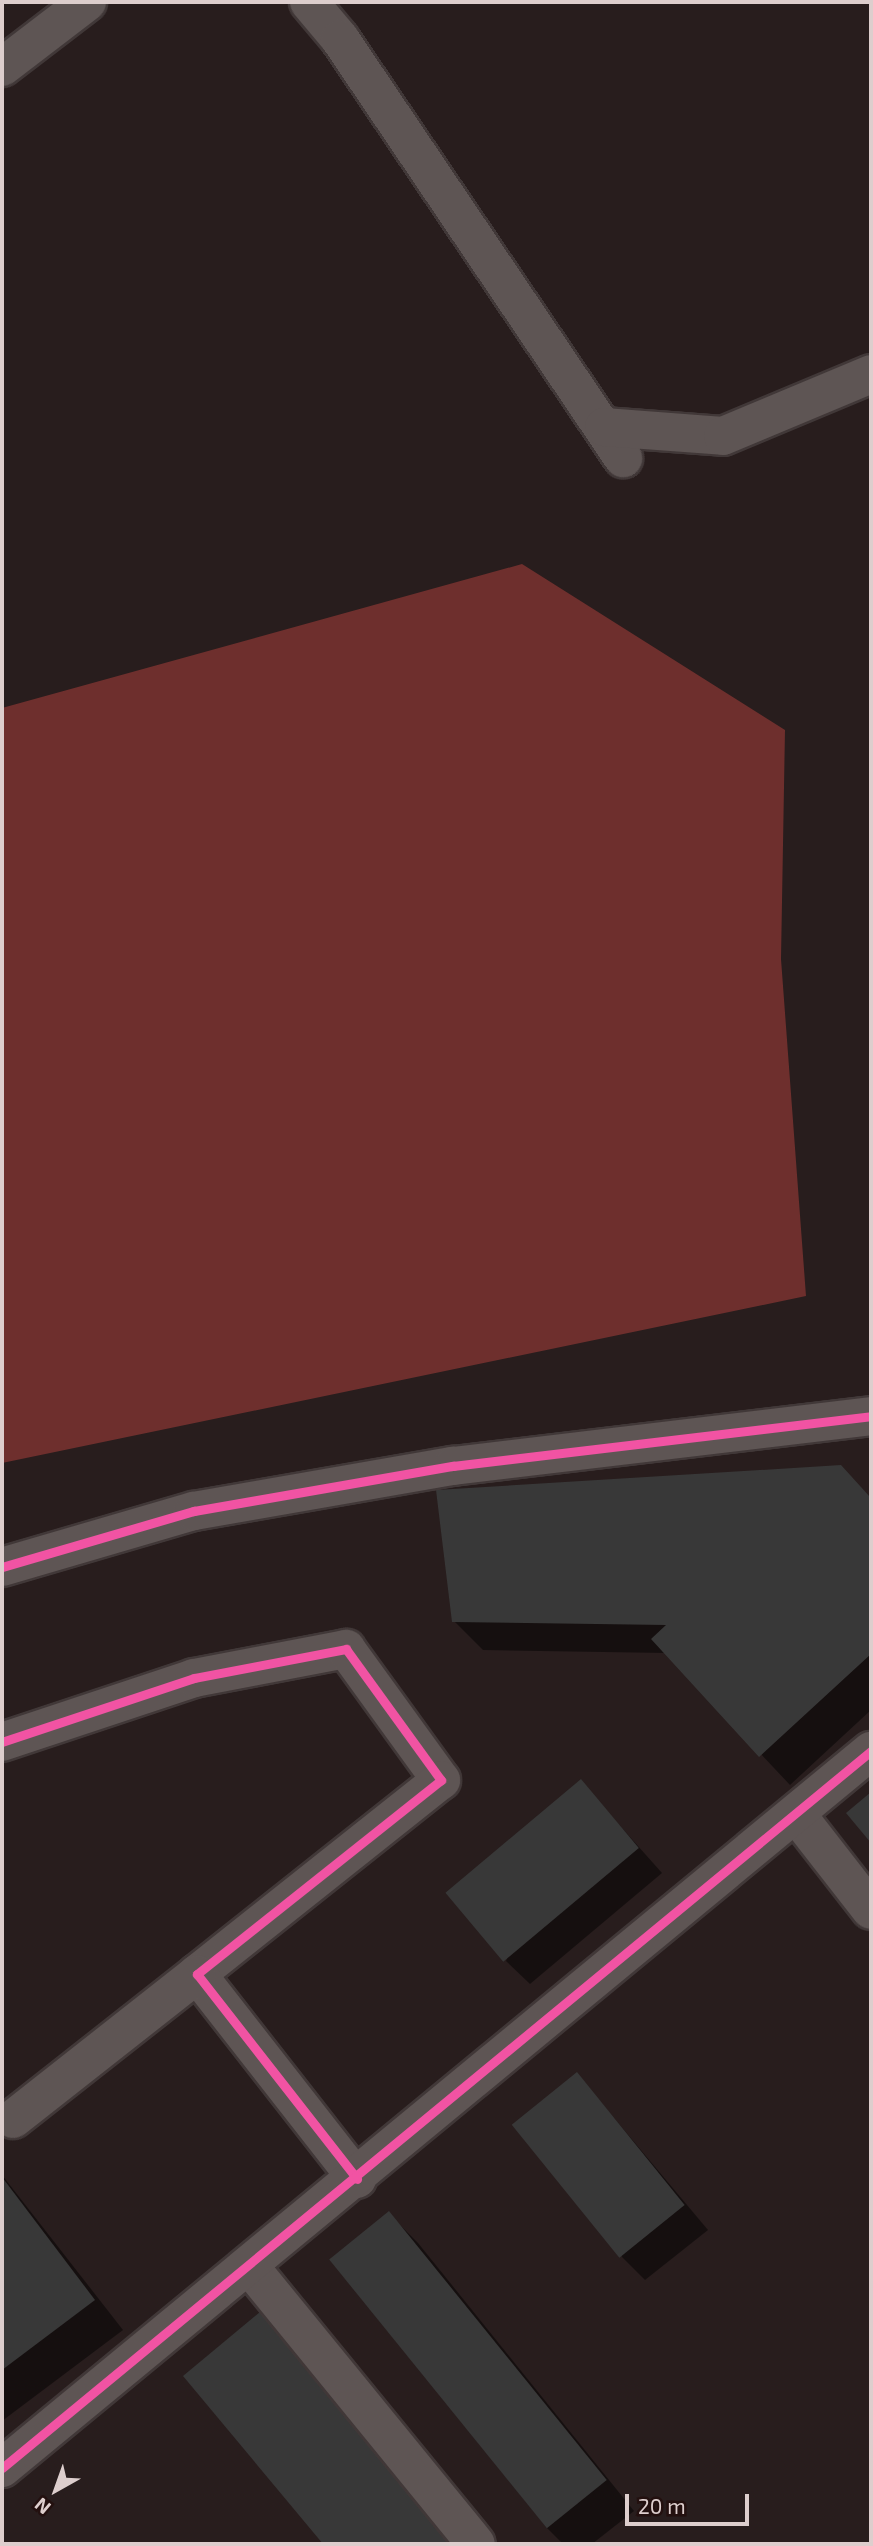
<!DOCTYPE html>
<style>
body{margin:0}
#map{position:relative;width:873px;height:2546px;overflow:hidden;background:#281d1d;font-family:"Exo 2",sans-serif}
div>[style]{position:absolute}
.forest>*{inset:0;background:#6e2f2d}
.shadow>*{inset:0;background:#0007}
.building>*{inset:0;background:#383838;transform-origin:0 0}
.roads{filter:drop-shadow(2px 0 #413838) drop-shadow(-2px 0 #413838) drop-shadow(0 2px #413838) drop-shadow(0 -2px #413838)}
.street>*{height:38px;margin:-19px;padding:0 19px;transform-origin:19px;border-radius:19px;background:#5e5554}
.cycleway>*{height:9px;margin:-4.5px;padding:0 4.5px;transform-origin:4.5px;border-radius:4.5px;background:#f153a3}
span{translate:-50% -50%;white-space:nowrap;text-align:center;line-height:1.15;-webkit-text-stroke:6px #23100f;paint-order:stroke}
.frame{position:absolute;inset:0;border:4px solid #ddcecd;pointer-events:none}
.north{position:absolute;left:21px;top:2455px;width:70px;height:70px;-webkit-text-stroke:5px #23100f;paint-order:stroke;rotate:220deg;font-size:19px;font-weight:700;line-height:28px;text-align:center;color:#ddcecd}
.north::after{content:'';display:block;margin:auto;width:24px;height:32px;background:#ddcecd;clip-path:polygon(50% 0,100% 100%,50% 72%,0 100%)}
.scale{position:absolute;left:625px;top:2494px;width:124px;height:32px;box-sizing:border-box;border:4px solid #ddcecd;border-top:0;padding-left:9px;font-size:21px;line-height:24px;white-space:nowrap;color:#ddcecd;-webkit-text-stroke:5px #23100f;paint-order:stroke}
</style>
<div id="map">
<div class="forest">
<i style="clip-path:polygon(522px 564px,785px 730px,781px 959px,806px 1296px,2px 1463px,2px 708px)"></i>
</div>
<div class="shadow">
<i style="clip-path:polygon(841px 1467px,871px 1498px,871px 1710px,790px 1785px,666px 1653px,483px 1650px,454px 1621px)"></i>
<i style="clip-path:polygon(581px 1782px,662px 1873px,530px 1984px,506px 1961px)"></i>
<i style="clip-path:polygon(577px 2074px,708px 2230px,645px 2280px,622px 2257px)"></i>
<i style="clip-path:polygon(2px 2175px,123px 2330px,2px 2421px)"></i>
<i style="clip-path:polygon(389px 2214px,418px 2243px,634px 2511px,592px 2544px,563px 2544px,547px 2528px,331px 2260px)"></i>
<i style="clip-path:polygon(260px 2314px,289px 2343px,456px 2544px,326px 2544px,185px 2376px)"></i>
</div>
<div class="building">
<i style="clip-path:polygon(841px 1465px,871px 1498px,871px 1654px,759px 1757px,651px 1639px,666px 1625px,452px 1622px,436px 1490px)"></i>
<i style="left:581px;top:1779px;width:90px;height:177px;rotate:50deg"></i>
<i style="clip-path:polygon(871px 1792px,871px 1843px,846px 1813px)"></i>
<i style="left:577px;top:2072px;width:171px;height:84px;rotate:51deg"></i>
<i style="clip-path:polygon(2px 2177px,95px 2300px,2px 2370px)"></i>
<i style="left:389px;top:2211px;width:346px;height:77px;rotate:51deg"></i>
<i style="clip-path:polygon(260px 2312px,454px 2544px,323px 2544px,183px 2376px)"></i>
</div>
<div class="roads">
<div class="street">
<i style="left:309px;top:2px;width:48px;rotate:50deg"></i>
<i style="left:340px;top:39px;width:506px;rotate:55.96deg"></i>
<i style="left:2px;top:67px;width:107px;rotate:-37.4deg"></i>
<i style="left:604px;top:427px;width:119px;rotate:4.3deg"></i>
<i style="left:723px;top:436px;width:160px;rotate:-22.7deg"></i>
<i style="left:2px;top:1567px;width:200px;rotate:-16.3deg"></i>
<i style="left:194px;top:1511px;width:263px;rotate:-9.9deg"></i>
<i style="left:453px;top:1466px;width:421px;rotate:-6.8deg"></i>
<i style="left:2px;top:1742px;width:202px;rotate:-18.4deg"></i>
<i style="left:194px;top:1678px;width:155px;rotate:-10.8deg"></i>
<i style="left:346px;top:1649px;width:162px;rotate:54.1deg"></i>
<i style="left:441px;top:1780px;width:312px;rotate:141.5deg"></i>
<i style="left:197px;top:1974px;width:260px;rotate:52deg"></i>
<i style="left:797px;top:1815px;width:120px;rotate:52.1deg"></i>
<i style="left:13px;top:2119px;width:234px;rotate:-38.2deg"></i>
<i style="left:250px;top:2267px;width:357px;rotate:50.8deg"></i>
<i style="left:2px;top:2468px;width:1127px;rotate:-39.53deg"></i>
</div>
</div>
<div class="cycleway">
<i style="left:2px;top:1567px;width:200px;rotate:-16.3deg"></i>
<i style="left:194px;top:1511px;width:263px;rotate:-9.9deg"></i>
<i style="left:453px;top:1466px;width:421px;rotate:-6.8deg"></i>
<i style="left:2px;top:1742px;width:202px;rotate:-18.4deg"></i>
<i style="left:194px;top:1678px;width:155px;rotate:-10.8deg"></i>
<i style="left:346px;top:1649px;width:162px;rotate:54.1deg"></i>
<i style="left:441px;top:1780px;width:312px;rotate:141.5deg"></i>
<i style="left:197px;top:1974px;width:260px;rotate:52deg"></i>
<i style="left:2px;top:2468px;width:1127px;rotate:-39.53deg"></i>
</div>
<div class="frame"></div>
<div class="north">N</div>
<div class="scale">20 m</div>
</div>
